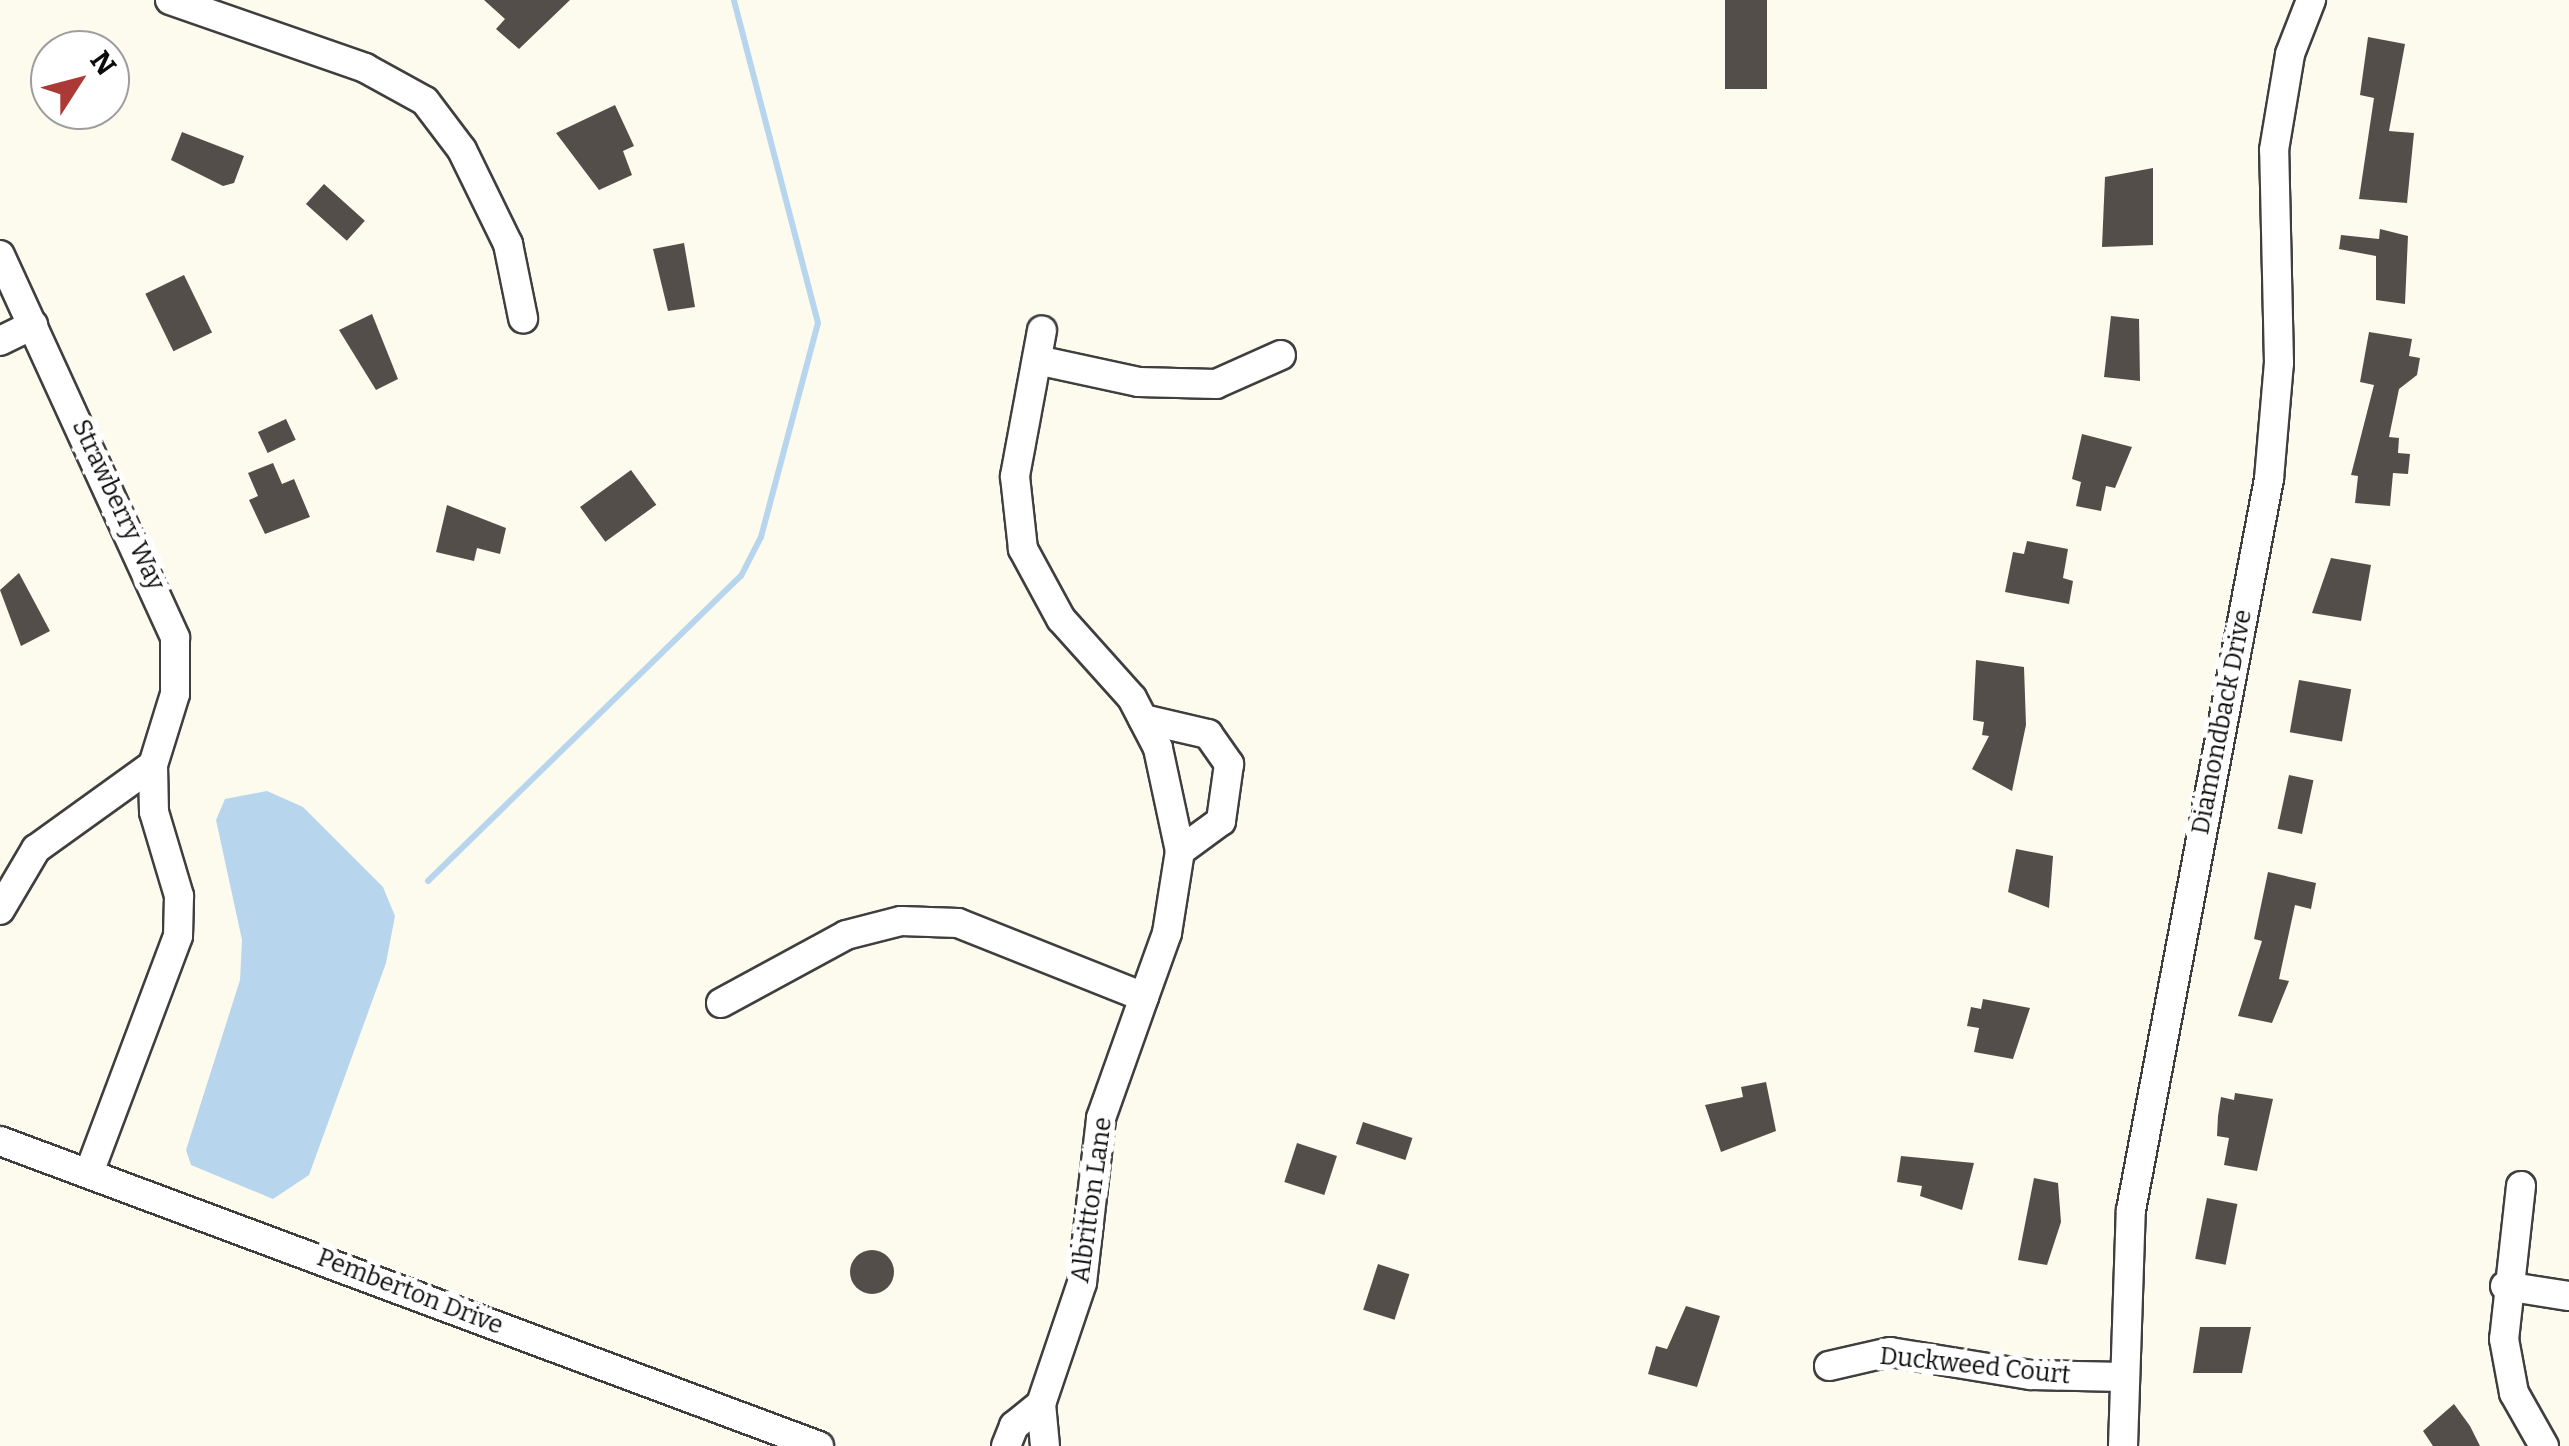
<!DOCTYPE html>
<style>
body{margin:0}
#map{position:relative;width:2569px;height:1446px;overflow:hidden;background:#fdfbee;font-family:Bitter,serif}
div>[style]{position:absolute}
.water>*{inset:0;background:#b8d5ee}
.stream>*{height:6px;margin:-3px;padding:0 3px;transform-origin:3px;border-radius:3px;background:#b8d5ee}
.building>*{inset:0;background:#534e4a;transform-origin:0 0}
.round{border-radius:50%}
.roads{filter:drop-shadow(2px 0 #3f3f3f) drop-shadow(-2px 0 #3f3f3f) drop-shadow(0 2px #3f3f3f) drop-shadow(0 -2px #3f3f3f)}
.minor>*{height:28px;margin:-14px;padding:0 14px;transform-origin:14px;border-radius:14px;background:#fff}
span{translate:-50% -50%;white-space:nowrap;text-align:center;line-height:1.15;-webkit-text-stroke:10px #fff;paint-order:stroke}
.street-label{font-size:25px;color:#0c0c0c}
.north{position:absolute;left:30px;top:30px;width:100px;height:100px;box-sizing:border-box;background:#fff;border:2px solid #9e9e9e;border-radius:50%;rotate:54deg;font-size:28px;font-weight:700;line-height:40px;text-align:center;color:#0c0c0c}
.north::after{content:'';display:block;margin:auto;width:35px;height:45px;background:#ab3a36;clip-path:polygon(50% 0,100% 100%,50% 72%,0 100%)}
</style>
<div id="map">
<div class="water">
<i style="clip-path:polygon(267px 791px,303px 807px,383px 887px,395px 916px,386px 963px,309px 1175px,273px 1199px,191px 1165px,186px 1150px,240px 980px,242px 940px,216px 820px,225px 799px)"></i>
</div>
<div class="stream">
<i style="left:428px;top:881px;width:437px;rotate:-44.3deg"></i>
<i style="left:741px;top:576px;width:44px;rotate:-62.9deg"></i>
<i style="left:761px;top:537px;width:221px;rotate:-75.1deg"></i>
<i style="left:818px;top:323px;width:334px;rotate:-104.6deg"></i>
</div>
<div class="building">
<i style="clip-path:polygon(484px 0,570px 0,519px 49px,496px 29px,505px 19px)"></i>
<i style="left:1725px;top:0;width:42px;height:89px"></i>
<i style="clip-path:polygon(2368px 37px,2405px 44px,2389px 131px,2414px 133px,2407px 203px,2359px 199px,2374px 98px,2360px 95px)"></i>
<i style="clip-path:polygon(615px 105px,634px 146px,623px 151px,632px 175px,599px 190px,556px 133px)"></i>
<i style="clip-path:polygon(182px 132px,244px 156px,234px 183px,223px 186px,171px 160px)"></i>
<i style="clip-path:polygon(2153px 168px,2153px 245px,2102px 247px,2105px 177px)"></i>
<i style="left:324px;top:184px;width:55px;height:27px;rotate:42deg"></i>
<i style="clip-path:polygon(2380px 229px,2408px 236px,2405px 304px,2376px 300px,2376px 256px,2339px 249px,2341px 235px,2379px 239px)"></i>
<i style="clip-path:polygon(684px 243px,695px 307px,668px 311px,653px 249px)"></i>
<i style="left:184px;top:275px;width:64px;height:43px;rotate:64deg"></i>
<i style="clip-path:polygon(372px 314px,398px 379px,376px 390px,339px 330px)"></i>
<i style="clip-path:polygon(2111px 316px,2139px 319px,2140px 381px,2104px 377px)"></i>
<i style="clip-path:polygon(2369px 332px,2412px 339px,2409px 356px,2420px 358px,2417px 375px,2399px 389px,2389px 437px,2399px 438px,2398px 453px,2410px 454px,2408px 474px,2393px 473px,2390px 506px,2355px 503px,2358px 476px,2351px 475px,2374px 385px,2360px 382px)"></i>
<i style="left:286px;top:419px;width:23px;height:31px;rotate:65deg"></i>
<i style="clip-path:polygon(2082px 434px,2132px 447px,2115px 488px,2106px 486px,2101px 511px,2076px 506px,2081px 482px,2072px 479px)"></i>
<i style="clip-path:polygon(273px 463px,282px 484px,294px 479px,310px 517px,265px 534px,249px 500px,258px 496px,248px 473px)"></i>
<i style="left:631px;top:470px;width:43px;height:63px;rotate:54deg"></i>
<i style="clip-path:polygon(447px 505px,506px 528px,500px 554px,477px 548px,474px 561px,436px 552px)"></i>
<i style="clip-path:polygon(2027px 541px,2068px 549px,2063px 578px,2073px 581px,2069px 604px,2005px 592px,2013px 552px,2024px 554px)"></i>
<i style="clip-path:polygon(2331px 558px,2371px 565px,2361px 621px,2312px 613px)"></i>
<i style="clip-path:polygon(19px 573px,50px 631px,21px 646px,0 590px)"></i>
<i style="clip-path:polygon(1976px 660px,2024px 667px,2026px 725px,2012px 791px,1972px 769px,1989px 736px,1982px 735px,1984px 722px,1973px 720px)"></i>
<i style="left:2299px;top:680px;width:53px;height:53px;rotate:10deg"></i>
<i style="left:2289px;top:775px;width:25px;height:55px;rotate:12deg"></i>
<i style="clip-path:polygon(2016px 849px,2053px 856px,2049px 908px,2008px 892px)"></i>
<i style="clip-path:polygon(2268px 872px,2316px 883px,2311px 909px,2295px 905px,2279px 979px,2289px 981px,2272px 1023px,2238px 1016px,2262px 941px,2254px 939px)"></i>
<i style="clip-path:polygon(1983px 999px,2030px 1008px,2013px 1059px,1974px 1052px,1979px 1028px,1967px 1026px,1971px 1007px,1981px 1009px)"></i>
<i style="clip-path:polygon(1766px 1082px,1776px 1131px,1721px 1152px,1705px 1105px,1743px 1097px,1741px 1087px)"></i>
<i style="clip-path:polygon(2235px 1093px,2273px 1099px,2257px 1171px,2224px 1165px,2229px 1138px,2217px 1136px,2218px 1116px,2221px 1097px,2234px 1100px)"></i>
<i style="left:1363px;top:1122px;width:52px;height:23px;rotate:18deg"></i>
<i style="left:1297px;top:1143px;width:42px;height:41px;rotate:18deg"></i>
<i style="clip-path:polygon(1901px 1156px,1974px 1163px,1962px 1210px,1920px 1196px,1922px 1186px,1897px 1182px)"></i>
<i style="clip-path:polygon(2034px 1178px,2058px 1183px,2061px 1222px,2047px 1265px,2018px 1260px)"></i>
<i style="left:2207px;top:1198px;width:31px;height:62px;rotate:11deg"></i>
<i class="round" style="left:850px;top:1250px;width:44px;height:44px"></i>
<i style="left:1378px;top:1264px;width:33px;height:48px;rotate:18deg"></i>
<i style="clip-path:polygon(1686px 1306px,1720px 1316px,1697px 1387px,1648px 1374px,1656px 1346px,1667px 1349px)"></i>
<i style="clip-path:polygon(2200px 1327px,2251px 1327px,2242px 1373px,2193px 1373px)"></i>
<i style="clip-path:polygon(2454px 1404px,2470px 1426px,2480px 1446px,2433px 1446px,2423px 1431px)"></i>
</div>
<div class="roads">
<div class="minor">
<i style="left:170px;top:0;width:207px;rotate:19.2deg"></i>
<i style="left:365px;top:68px;width:68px;rotate:28.8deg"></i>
<i style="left:425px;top:101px;width:61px;rotate:52.9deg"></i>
<i style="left:462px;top:150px;width:105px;rotate:63.9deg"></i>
<i style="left:508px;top:244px;width:76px;rotate:78.5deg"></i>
<i style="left:0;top:255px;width:421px;rotate:65.4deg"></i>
<i style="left:175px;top:638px;width:56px;rotate:90deg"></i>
<i style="left:175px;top:694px;width:74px;rotate:107.2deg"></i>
<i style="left:153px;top:765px;width:47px;rotate:88.8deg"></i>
<i style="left:154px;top:812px;width:88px;rotate:73.4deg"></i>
<i style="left:179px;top:896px;width:40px;rotate:91.4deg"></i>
<i style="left:178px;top:936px;width:253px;rotate:110.6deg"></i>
<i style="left:0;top:341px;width:37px;rotate:-26deg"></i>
<i style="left:1037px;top:360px;width:104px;rotate:12.2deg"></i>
<i style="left:1139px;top:382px;width:77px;rotate:1.5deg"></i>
<i style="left:1216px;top:384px;width:71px;rotate:-24deg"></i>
<i style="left:1143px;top:719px;width:67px;rotate:13deg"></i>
<i style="left:1208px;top:734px;width:37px;rotate:55deg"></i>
<i style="left:1229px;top:764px;width:58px;rotate:98deg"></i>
<i style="left:1221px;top:821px;width:51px;rotate:143.8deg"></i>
<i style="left:0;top:910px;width:71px;rotate:-59.5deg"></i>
<i style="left:36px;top:849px;width:144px;rotate:-35.7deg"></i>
<i style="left:721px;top:1003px;width:142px;rotate:-28.5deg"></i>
<i style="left:846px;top:935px;width:57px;rotate:-14.3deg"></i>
<i style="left:901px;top:921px;width:57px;rotate:2deg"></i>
<i style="left:958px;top:923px;width:200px;rotate:21.7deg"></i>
<i style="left:1144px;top:997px;width:68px;rotate:-70.2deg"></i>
<i style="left:1167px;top:933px;width:83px;rotate:-81deg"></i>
<i style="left:1180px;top:851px;width:105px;rotate:-102.1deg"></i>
<i style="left:1158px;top:748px;width:56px;rotate:-117.5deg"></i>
<i style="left:1132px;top:698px;width:106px;rotate:-131.9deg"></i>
<i style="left:1061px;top:619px;width:80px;rotate:-118.5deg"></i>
<i style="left:1023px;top:549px;width:73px;rotate:-96.3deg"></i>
<i style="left:1015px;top:476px;width:148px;rotate:-79.5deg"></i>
<i style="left:0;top:1141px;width:874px;rotate:20.43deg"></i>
<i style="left:2521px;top:1186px;width:154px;rotate:96.3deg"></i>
<i style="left:2504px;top:1339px;width:55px;rotate:79.5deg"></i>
<i style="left:2514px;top:1393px;width:61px;rotate:60.5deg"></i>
<i style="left:2505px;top:1286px;width:65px;rotate:8.9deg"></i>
<i style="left:1829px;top:1366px;width:63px;rotate:-12.9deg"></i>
<i style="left:1890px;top:1352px;width:143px;rotate:9.3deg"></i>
<i style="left:2031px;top:1375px;width:93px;rotate:1.2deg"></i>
<i style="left:1006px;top:1446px;width:22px;rotate:-68deg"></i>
<i style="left:1014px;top:1426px;width:35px;rotate:-39deg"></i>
<i style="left:1045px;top:1446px;width:42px;rotate:-95.4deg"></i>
<i style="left:1041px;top:1404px;width:128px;rotate:-71.3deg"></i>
<i style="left:1082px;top:1283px;width:166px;rotate:-83.4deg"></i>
<i style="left:1101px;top:1118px;width:128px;rotate:-70.4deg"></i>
<i style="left:2123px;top:1446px;width:236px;rotate:-88.1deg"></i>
<i style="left:2131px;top:1210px;width:744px;rotate:-79.31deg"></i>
<i style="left:2269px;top:479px;width:116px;rotate:-85.1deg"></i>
<i style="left:2279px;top:363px;width:213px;rotate:-91.3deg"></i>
<i style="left:2274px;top:150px;width:97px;rotate:-80.5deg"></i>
<i style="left:2290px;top:54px;width:58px;rotate:-68.7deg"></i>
</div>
</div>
<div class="street-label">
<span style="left:118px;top:505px;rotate:65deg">Strawberry Way</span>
<span style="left:2222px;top:722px;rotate:-79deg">Diamondback Drive</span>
<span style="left:1092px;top:1200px;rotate:-82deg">Albritton Lane</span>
<span style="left:410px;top:1292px;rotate:21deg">Pemberton Drive</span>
<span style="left:1975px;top:1366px;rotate:6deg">Duckweed Court</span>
</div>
<div class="north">N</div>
</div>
